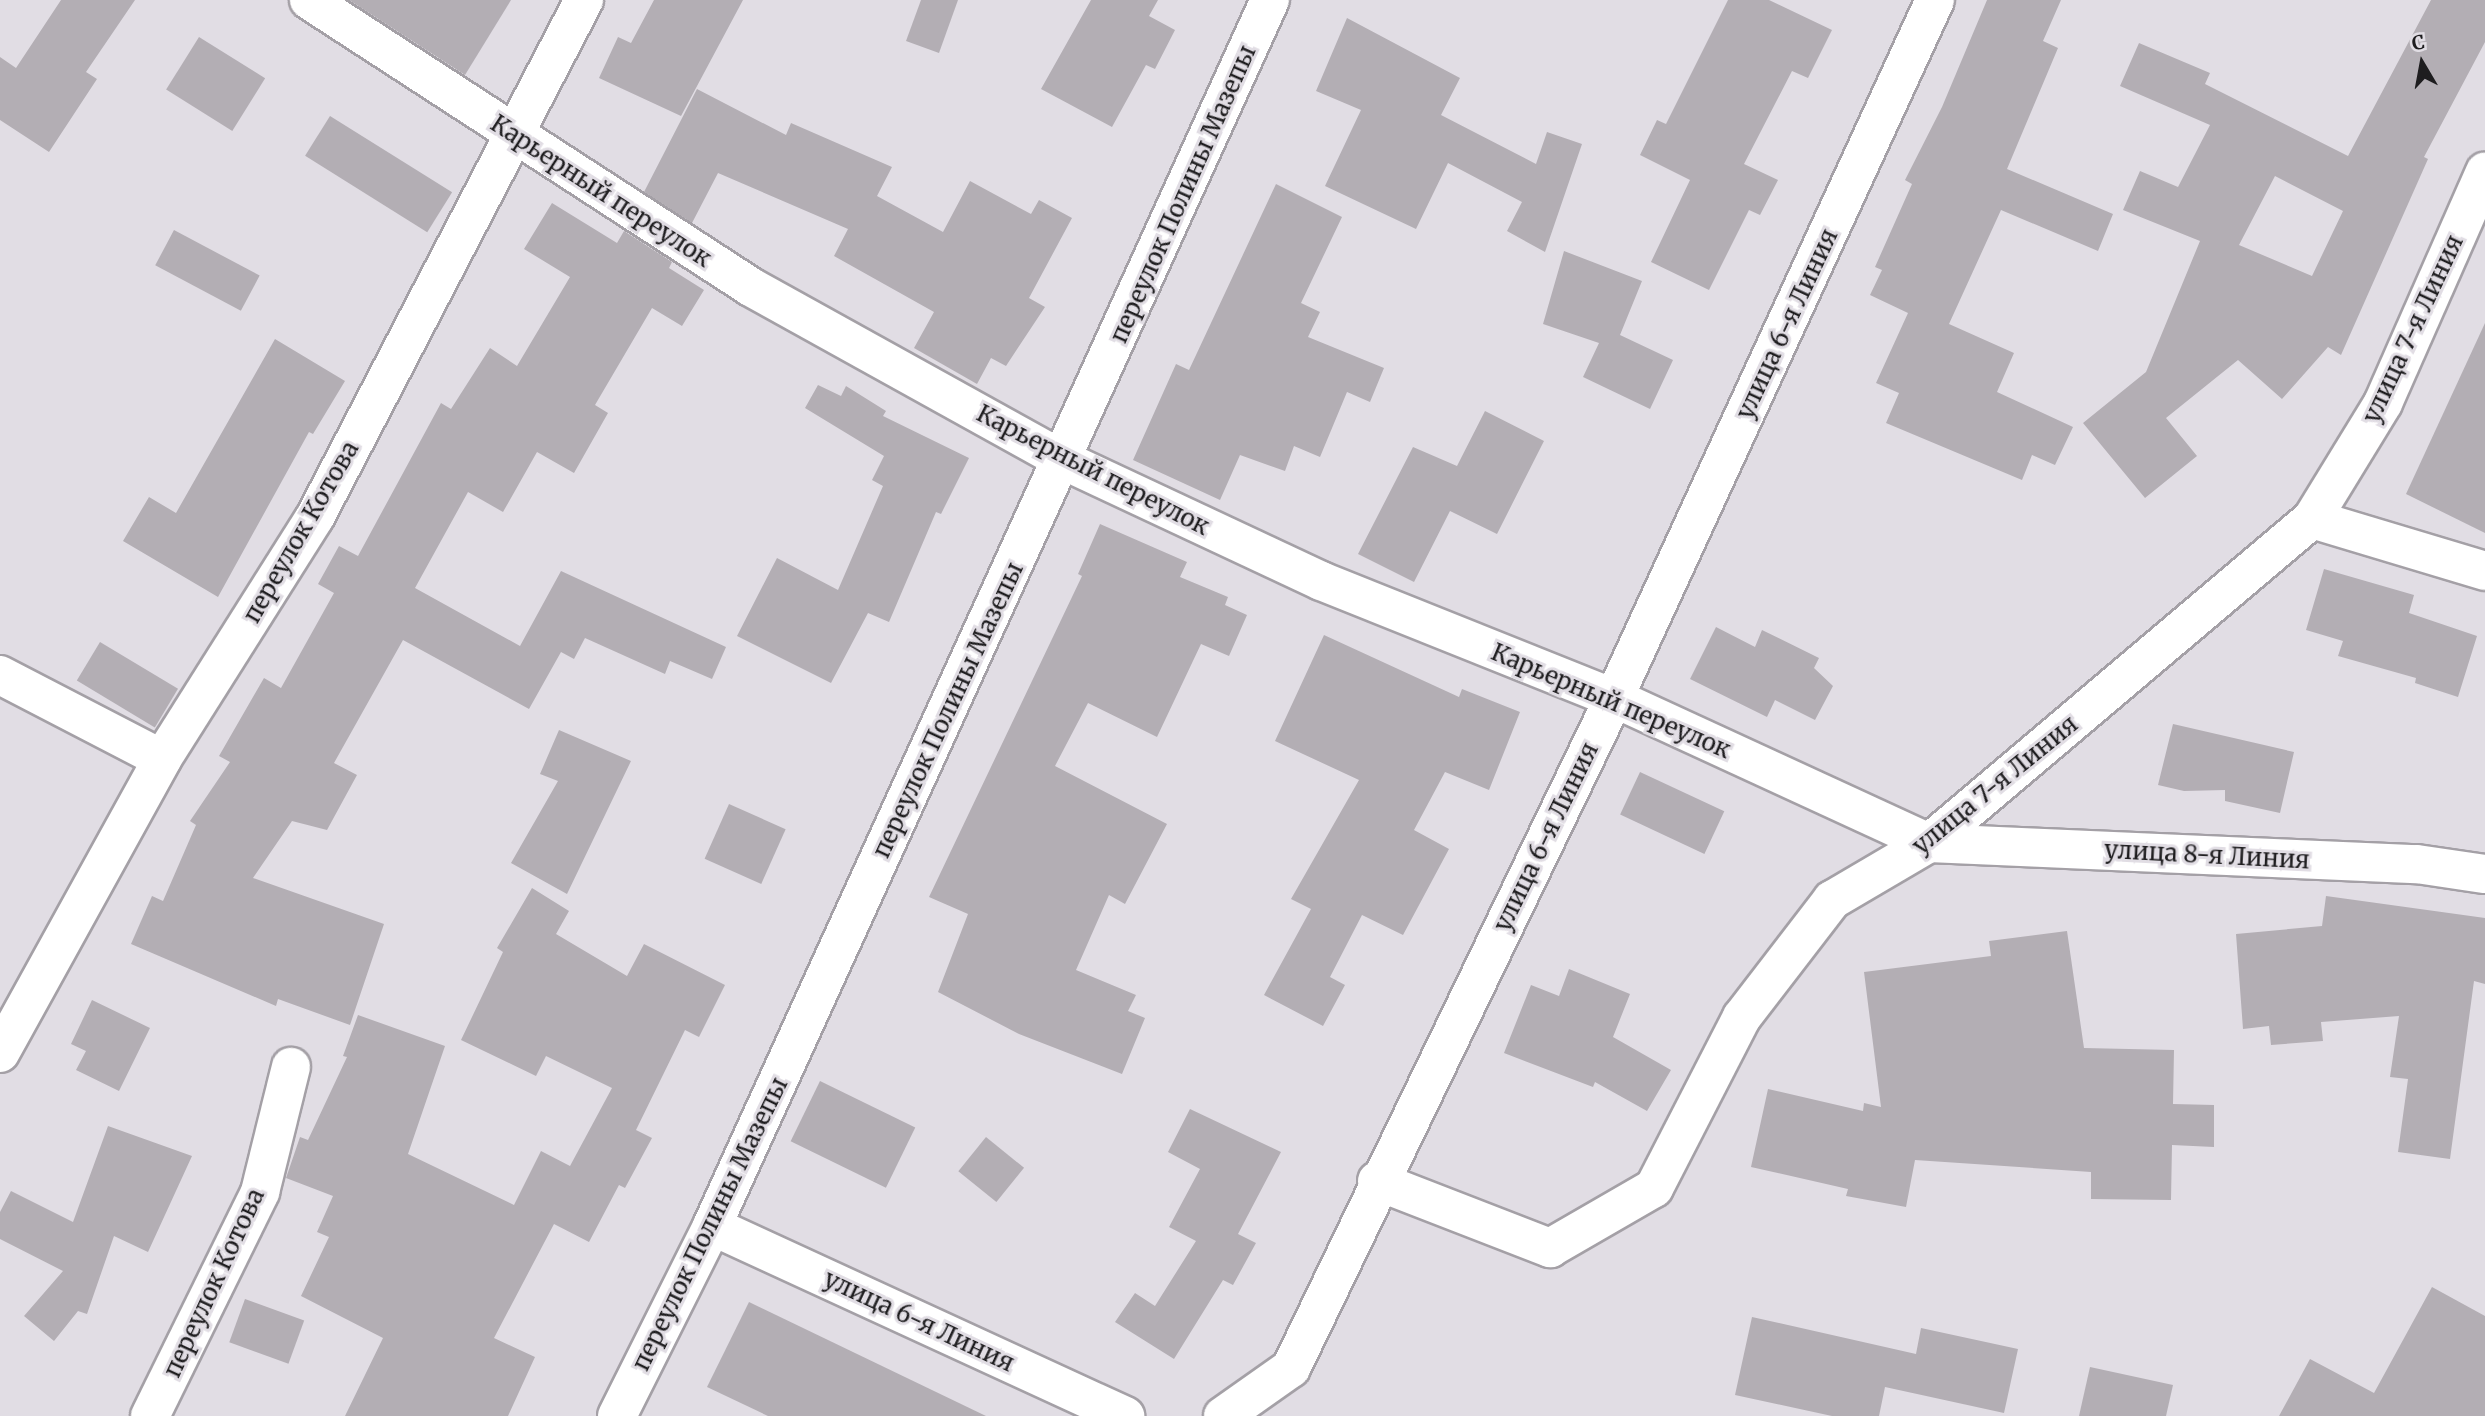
<!DOCTYPE html>
<meta charset="utf-8">
<style>
body{margin:0}
#map{position:relative;width:2485px;height:1416px;overflow:hidden;background:#e1dde4;font-family:Merriweather,serif}
div>[style]{position:absolute}
.building>*{inset:0;background:#b3aeb4;transform-origin:0 0}
.roads{filter:drop-shadow(2px 0 #a4a0a6) drop-shadow(-2px 0 #a4a0a6) drop-shadow(0 2px #a4a0a6) drop-shadow(0 -2px #a4a0a6)}
.minor>*{height:38px;margin:-19px;padding:0 19px;transform-origin:19px;border-radius:19px;background:#fff}
span{translate:-50% -50%;white-space:nowrap;text-align:center;line-height:1.15;-webkit-text-stroke:6px #e1dde4;paint-order:stroke}
.street-label{font-size:24px;color:#1e1d1f}
.north{position:absolute;left:2387px;top:28px;width:70px;height:70px;-webkit-text-stroke:5px #e1dde4;paint-order:stroke;rotate:350deg;font-size:19px;font-weight:700;line-height:28px;text-align:center;color:#1e1d1f}
.north::after{content:'';display:block;margin:auto;width:24px;height:32px;background:#1e1d1f;clip-path:polygon(50% 0,100% 100%,50% 72%,0 100%)}
</style>
<div id="map">
<div class="building">
<i style="clip-path:polygon(61px 0,135px 0,86px 72px,97px 79px,49px 152px,0 120px,0 57px,16px 68px)"></i>
<i style="clip-path:polygon(349px 0,511px 0,465px 75px)"></i>
<i style="clip-path:polygon(654px 0,743px 0,681px 116px,599px 78px,618px 37px,631px 43px)"></i>
<i style="clip-path:polygon(921px 0,958px 0,939px 53px,906px 41px)"></i>
<i style="clip-path:polygon(1091px 0,1158px 0,1149px 16px,1175px 30px,1155px 69px,1146px 65px,1112px 127px,1041px 89px)"></i>
<i style="clip-path:polygon(1728px 0,1769px 0,1832px 30px,1808px 78px,1792px 71px,1744px 164px,1778px 180px,1760px 215px,1749px 210px,1709px 290px,1651px 262px,1690px 180px,1640px 155px,1657px 120px,1666px 124px)"></i>
<i style="clip-path:polygon(1987px 0,2061px 0,2043px 41px,2058px 48px,2007px 169px,2113px 214px,2098px 251px,2001px 210px,1949px 324px,2014px 353px,1997px 392px,2073px 427px,2055px 465px,2032px 455px,2022px 480px,1886px 423px,1899px 393px,1876px 383px,1908px 313px,1870px 295px,1882px 270px,1875px 267px,1912px 184px,1905px 180px,1942px 107px)"></i>
<i style="clip-path:polygon(evenodd,2431px 0,2485px 0,2485px 42px,2424px 157px,2428px 159px,2341px 355px,2328px 347px,2282px 399px,2238px 360px,2166px 418px,2197px 456px,2145px 498px,2083px 423px,2146px 372px,2200px 241px,2123px 210px,2140px 171px,2178px 187px,2210px 125px,2120px 86px,2139px 43px,2210px 73px,2205px 84px,2348px 156px,2431px 0,2275px 176px,2343px 211px,2312px 276px,2239px 245px,2275px 176px)"></i>
<i style="clip-path:polygon(1347px 18px,1460px 78px,1441px 115px,1536px 164px,1547px 132px,1582px 144px,1545px 252px,1507px 231px,1522px 202px,1448px 163px,1416px 229px,1325px 186px,1361px 110px,1316px 91px)"></i>
<i style="left:199px;top:37px;width:78px;height:62px;rotate:32deg"></i>
<i style="clip-path:polygon(697px 89px,786px 135px,791px 123px,892px 167px,877px 196px,943px 232px,970px 181px,1031px 214px,1039px 200px,1072px 218px,1029px 298px,1045px 307px,1006px 366px,991px 358px,977px 384px,914px 348px,934px 312px,834px 256px,848px 229px,718px 173px,692px 223px,644px 192px)"></i>
<i style="left:330px;top:116px;width:144px;height:47px;rotate:32deg"></i>
<i style="clip-path:polygon(1276px 184px,1342px 217px,1301px 303px,1320px 312px,1308px 337px,1384px 368px,1370px 402px,1347px 392px,1320px 457px,1294px 446px,1285px 471px,1240px 455px,1220px 500px,1133px 460px,1176px 364px,1189px 370px)"></i>
<i style="clip-path:polygon(552px 203px,617px 243px,624px 231px,672px 262px,669px 268px,704px 290px,682px 326px,652px 308px,595px 405px,608px 413px,574px 473px,537px 452px,503px 512px,468px 492px,415px 588px,520px 646px,561px 571px,726px 647px,712px 679px,670px 661px,665px 674px,585px 638px,574px 659px,561px 652px,529px 709px,403px 640px,334px 763px,357px 775px,327px 830px,292px 821px,253px 878px,384px 924px,350px 1025px,278px 999px,276px 1006px,131px 944px,152px 896px,163px 901px,196px 825px,190px 821px,230px 762px,219px 756px,264px 678px,281px 688px,334px 593px,318px 584px,339px 546px,358px 556px,441px 403px,451px 409px,490px 348px,517px 366px,570px 277px,524px 249px)"></i>
<i style="left:174px;top:230px;width:97px;height:40px;rotate:28deg"></i>
<i style="clip-path:polygon(1564px 251px,1642px 281px,1620px 335px,1673px 360px,1650px 409px,1583px 377px,1599px 343px,1543px 324px)"></i>
<i style="clip-path:polygon(2485px 323px,2485px 533px,2406px 494px)"></i>
<i style="clip-path:polygon(275px 339px,345px 381px,313px 434px,309px 432px,218px 597px,123px 541px,149px 497px,176px 513px)"></i>
<i style="clip-path:polygon(818px 385px,841px 396px,846px 386px,886px 411px,883px 416px,969px 458px,941px 514px,936px 512px,889px 622px,868px 613px,831px 683px,737px 636px,777px 558px,838px 590px,883px 486px,872px 480px,884px 456px,805px 408px)"></i>
<i style="clip-path:polygon(1485px 411px,1544px 441px,1497px 534px,1450px 511px,1414px 582px,1358px 554px,1413px 447px,1457px 466px)"></i>
<i style="clip-path:polygon(1100px 524px,1187px 562px,1180px 577px,1228px 597px,1225px 605px,1247px 615px,1229px 656px,1201px 644px,1157px 737px,1088px 703px,1055px 766px,1167px 824px,1125px 904px,1109px 895px,1076px 970px,1136px 995px,1128px 1011px,1145px 1018px,1122px 1074px,1019px 1034px,938px 992px,968px 914px,929px 897px,1082px 576px,1078px 574px)"></i>
<i style="clip-path:polygon(2324px 569px,2414px 595px,2409px 613px,2477px 636px,2458px 697px,2415px 683px,2416px 678px,2338px 656px,2343px 641px,2306px 630px)"></i>
<i style="clip-path:polygon(1716px 627px,1755px 647px,1762px 630px,1819px 658px,1814px 668px,1833px 686px,1815px 720px,1775px 700px,1767px 717px,1690px 679px)"></i>
<i style="clip-path:polygon(1324px 635px,1459px 697px,1462px 689px,1520px 712px,1489px 790px,1445px 772px,1414px 830px,1449px 849px,1403px 935px,1362px 915px,1330px 977px,1345px 985px,1323px 1026px,1264px 995px,1311px 909px,1291px 899px,1359px 780px,1275px 741px)"></i>
<i style="left:100px;top:642px;width:91px;height:45px;rotate:31deg"></i>
<i style="clip-path:polygon(2173px 724px,2294px 752px,2280px 813px,2225px 801px,2225px 790px,2184px 791px,2158px 785px)"></i>
<i style="clip-path:polygon(559px 730px,631px 761px,567px 894px,511px 863px,558px 781px,540px 774px)"></i>
<i style="left:1640px;top:772px;width:93px;height:47px;rotate:25deg"></i>
<i style="left:729px;top:804px;width:62px;height:60px;rotate:24deg"></i>
<i style="clip-path:polygon(532px 888px,569px 911px,556px 934px,627px 976px,644px 944px,725px 985px,699px 1037px,685px 1030px,636px 1130px,652px 1138px,625px 1188px,619px 1185px,589px 1242px,554px 1224px,494px 1338px,535px 1357px,508px 1416px,345px 1416px,383px 1338px,301px 1296px,329px 1237px,317px 1232px,333px 1196px,286px 1178px,300px 1137px,308px 1140px,347px 1057px,343px 1056px,358px 1015px,445px 1046px,408px 1154px,514px 1205px,541px 1151px,570px 1166px,612px 1088px,546px 1056px,536px 1076px,461px 1040px,503px 952px,497px 948px)"></i>
<i style="clip-path:polygon(2326px 896px,2485px 918px,2485px 984px,2474px 981px,2450px 1159px,2398px 1152px,2408px 1079px,2390px 1077px,2399px 1016px,2321px 1022px,2323px 1041px,2271px 1045px,2269px 1026px,2243px 1029px,2236px 934px,2322px 926px)"></i>
<i style="clip-path:polygon(2067px 931px,2084px 1048px,2174px 1050px,2173px 1104px,2214px 1105px,2214px 1147px,2172px 1145px,2171px 1200px,2091px 1199px,2091px 1172px,1915px 1160px,1906px 1207px,1846px 1196px,1848px 1189px,1751px 1167px,1768px 1089px,1863px 1111px,1864px 1103px,1881px 1107px,1864px 972px,1991px 956px,1989px 941px)"></i>
<i style="clip-path:polygon(1569px 969px,1630px 994px,1613px 1037px,1671px 1070px,1647px 1111px,1595px 1082px,1593px 1087px,1504px 1053px,1531px 985px,1559px 996px)"></i>
<i style="clip-path:polygon(92px 1000px,150px 1028px,119px 1091px,76px 1070px,86px 1051px,71px 1044px)"></i>
<i style="left:820px;top:1081px;width:106px;height:67px;rotate:26deg"></i>
<i style="clip-path:polygon(1190px 1109px,1281px 1152px,1238px 1234px,1256px 1243px,1233px 1285px,1223px 1280px,1174px 1359px,1115px 1322px,1135px 1293px,1155px 1306px,1196px 1241px,1169px 1227px,1200px 1169px,1168px 1152px)"></i>
<i style="clip-path:polygon(108px 1126px,192px 1156px,148px 1252px,114px 1236px,87px 1314px,78px 1311px,54px 1341px,24px 1316px,63px 1271px,0 1239px,0 1212px,11px 1191px,73px 1222px)"></i>
<i style="left:986px;top:1137px;width:49px;height:44px;rotate:39deg"></i>
<i style="clip-path:polygon(2432px 1287px,2485px 1316px,2485px 1416px,2279px 1416px,2310px 1359px,2374px 1393px)"></i>
<i style="left:245px;top:1299px;width:63px;height:46px;rotate:20deg"></i>
<i style="clip-path:polygon(749px 1302px,986px 1416px,768px 1416px,707px 1387px)"></i>
<i style="clip-path:polygon(1752px 1317px,1916px 1354px,1921px 1328px,2018px 1349px,2004px 1413px,1885px 1387px,1879px 1416px,1832px 1416px,1735px 1395px)"></i>
<i style="clip-path:polygon(2090px 1367px,2173px 1385px,2166px 1416px,2079px 1416px)"></i>
</div>
<div class="roads">
<div class="minor">
<i style="left:309px;top:0;width:527px;rotate:33deg"></i>
<i style="left:751px;top:287px;width:357px;rotate:29deg"></i>
<i style="left:1063px;top:460px;width:285px;rotate:25.1deg"></i>
<i style="left:1321px;top:581px;width:315px;rotate:21.8deg"></i>
<i style="left:1614px;top:698px;width:347px;rotate:24.7deg"></i>
<i style="left:1929px;top:843px;width:488px;rotate:2.5deg"></i>
<i style="left:2417px;top:864px;width:69px;rotate:8.4deg"></i>
<i style="left:2312px;top:519px;width:181px;rotate:16.7deg"></i>
<i style="left:0;top:675px;width:182px;rotate:27.4deg"></i>
<i style="left:0;top:1053px;width:336px;rotate:-61.1deg"></i>
<i style="left:162px;top:759px;width:286px;rotate:-57.7deg"></i>
<i style="left:315px;top:517px;width:583px;rotate:-62.51deg"></i>
<i style="left:1377px;top:1181px;width:186px;rotate:21.2deg"></i>
<i style="left:1550px;top:1248px;width:120px;rotate:-30deg"></i>
<i style="left:1654px;top:1188px;width:192px;rotate:-62.8deg"></i>
<i style="left:1742px;top:1017px;width:148px;rotate:-52.4deg"></i>
<i style="left:1832px;top:900px;width:113px;rotate:-30.4deg"></i>
<i style="left:1929px;top:843px;width:502px;rotate:-40.23deg"></i>
<i style="left:2312px;top:519px;width:136px;rotate:-58.5deg"></i>
<i style="left:2383px;top:403px;width:253px;rotate:-66.2deg"></i>
<i style="left:712px;top:1226px;width:455px;rotate:24.7deg"></i>
<i style="left:150px;top:1416px;width:250px;rotate:-63.8deg"></i>
<i style="left:260px;top:1192px;width:129px;rotate:-76.1deg"></i>
<i style="left:617px;top:1416px;width:212px;rotate:-63.4deg"></i>
<i style="left:712px;top:1226px;width:1347px;rotate:-65.53deg"></i>
<i style="left:1223px;top:1416px;width:83px;rotate:-35.2deg"></i>
<i style="left:1291px;top:1368px;width:744px;rotate:-64.26deg"></i>
<i style="left:1614px;top:698px;width:768px;rotate:-65.3deg"></i>
</div>
</div>
<div class="street-label">
<span style="left:601px;top:191px;rotate:33deg">Карьерный переулок</span>
<span style="left:1183px;top:194px;rotate:-66deg">переулок Полины Мазепы</span>
<span style="left:1787px;top:324px;rotate:-65deg">улица 6-я Линия</span>
<span style="left:2413px;top:329px;rotate:-65deg">улица 7-я Линия</span>
<span style="left:1093px;top:470px;rotate:27deg">Карьерный переулок</span>
<span style="left:301px;top:532px;rotate:-60deg">переулок Котова</span>
<span style="left:1611px;top:701px;rotate:23deg">Карьерный переулок</span>
<span style="left:948px;top:710px;rotate:-65deg">переулок Полины Мазепы</span>
<span style="left:1995px;top:785px;rotate:-39deg">улица 7-я Линия</span>
<span style="left:1546px;top:837px;rotate:-64deg">улица 6-я Линия</span>
<span style="left:2207px;top:855px;rotate:3deg">улица 8-я Линия</span>
<span style="left:710px;top:1224px;rotate:-64deg">переулок Полины Мазепы</span>
<span style="left:214px;top:1283px;rotate:-65deg">переулок Котова</span>
<span style="left:919px;top:1321px;rotate:25deg">улица 6-я Линия</span>
</div>
<div class="north">С</div>
</div>
